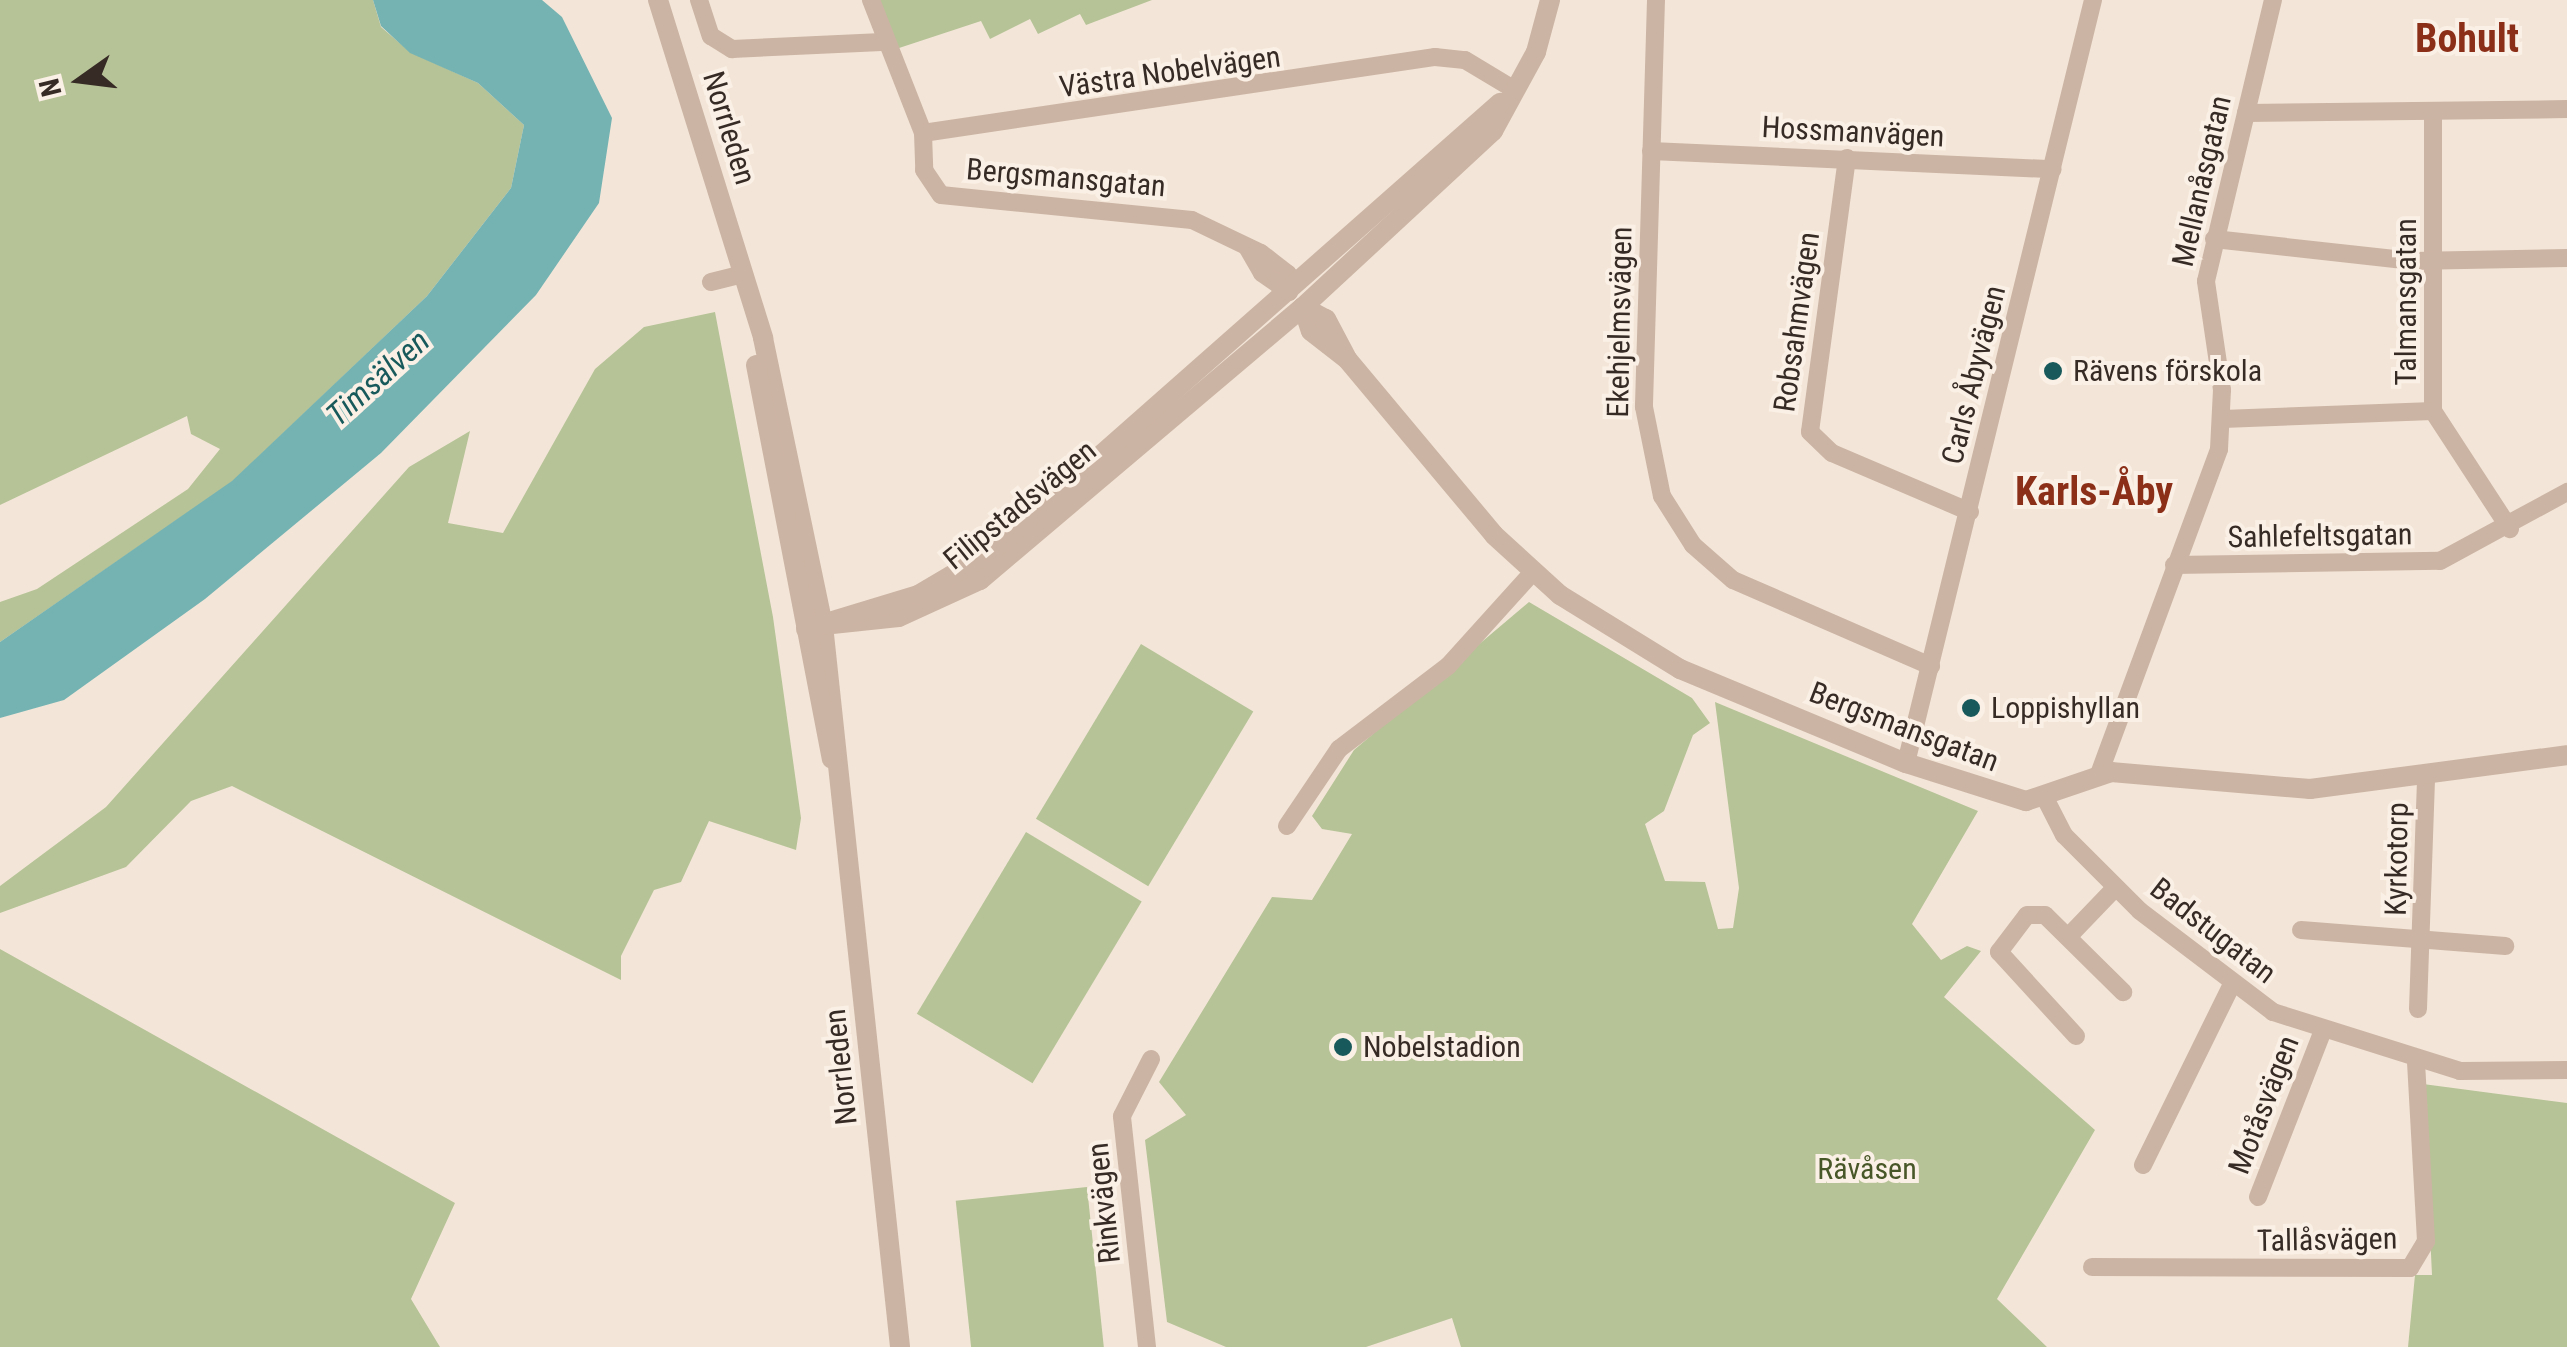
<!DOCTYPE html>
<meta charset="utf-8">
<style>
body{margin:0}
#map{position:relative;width:2567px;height:1347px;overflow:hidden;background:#f3e6d8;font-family:"Roboto Condensed",sans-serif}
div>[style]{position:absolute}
.green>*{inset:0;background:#b6c397;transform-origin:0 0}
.water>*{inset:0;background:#75b3b3}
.minor>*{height:18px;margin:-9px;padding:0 9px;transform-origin:9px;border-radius:9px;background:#ccb4a4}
.tertiary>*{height:20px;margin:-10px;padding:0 10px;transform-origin:10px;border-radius:10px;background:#ccb4a4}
.dots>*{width:28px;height:28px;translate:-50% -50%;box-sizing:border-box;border:5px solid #fbf0e5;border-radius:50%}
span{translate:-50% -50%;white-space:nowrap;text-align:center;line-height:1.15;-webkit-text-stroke:8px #fbf0e5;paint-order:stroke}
.street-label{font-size:30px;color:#372b26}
.poi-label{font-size:30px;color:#372b26}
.left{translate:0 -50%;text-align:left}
.park-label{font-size:30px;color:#485728}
.water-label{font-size:32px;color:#185a5c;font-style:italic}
.district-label{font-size:40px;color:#8c2f18;font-weight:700}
.north{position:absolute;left:30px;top:30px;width:100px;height:100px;-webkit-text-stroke:8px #fbf0e5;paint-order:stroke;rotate:256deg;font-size:28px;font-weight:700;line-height:40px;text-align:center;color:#372b26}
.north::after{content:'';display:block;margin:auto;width:35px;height:45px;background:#372b26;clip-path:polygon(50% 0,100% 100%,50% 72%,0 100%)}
</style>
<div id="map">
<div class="green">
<i style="clip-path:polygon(0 0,373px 0,381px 27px,410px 52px,478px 83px,524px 125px,511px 188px,427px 296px,232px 482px,0 642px,0 602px,37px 589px,188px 489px,220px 449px,191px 434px,187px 416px,0 505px)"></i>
<i style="clip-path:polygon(878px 0,1152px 0,1086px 25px,1080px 14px,1038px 34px,1030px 19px,990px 39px,981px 21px,893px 50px)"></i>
<i style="clip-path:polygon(715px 312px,773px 617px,801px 818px,796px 850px,709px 821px,681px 882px,654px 890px,621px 956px,621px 980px,232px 786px,191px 801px,126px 867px,0 913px,0 886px,106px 807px,409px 467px,470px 431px,448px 523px,503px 533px,595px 369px,644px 327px)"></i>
<i style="clip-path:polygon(1529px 602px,1692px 698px,1710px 723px,1693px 735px,1664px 811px,1645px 824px,1665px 881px,1705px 882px,1718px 929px,1733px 928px,1739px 888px,1715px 702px,1978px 811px,1912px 924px,1941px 960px,1967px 946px,1981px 951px,1944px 997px,2095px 1130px,1997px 1299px,2047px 1347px,1461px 1347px,1452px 1318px,1366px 1347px,1226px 1347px,1167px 1322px,1145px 1140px,1186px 1115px,1159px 1082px,1272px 897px,1312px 900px,1352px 834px,1322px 829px,1312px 816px,1354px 750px)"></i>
<i style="left:1141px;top:644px;width:131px;height:204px;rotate:31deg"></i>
<i style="left:1026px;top:832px;width:135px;height:212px;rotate:31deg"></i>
<i style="clip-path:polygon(0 949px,455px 1203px,411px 1299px,440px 1347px,0 1347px)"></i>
<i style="clip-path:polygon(2423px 1084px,2567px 1103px,2567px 1347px,2408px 1347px,2415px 1275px,2432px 1275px)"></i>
<i style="left:1087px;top:1187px;width:161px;height:132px;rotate:84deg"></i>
</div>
<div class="water">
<i style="clip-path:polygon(373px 0,542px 0,562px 17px,612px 118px,599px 203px,536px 295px,381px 453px,205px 599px,64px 700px,0 718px,0 642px,232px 481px,427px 296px,511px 188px,524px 125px,478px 83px,410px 53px,381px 26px)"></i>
</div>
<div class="minor">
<i style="left:699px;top:0;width:38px;rotate:72deg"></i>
<i style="left:711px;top:36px;width:25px;rotate:32deg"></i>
<i style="left:732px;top:49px;width:150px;rotate:-2.7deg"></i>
<i style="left:871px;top:0;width:143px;rotate:68.6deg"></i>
<i style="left:923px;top:133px;width:518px;rotate:-8.44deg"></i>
<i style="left:1435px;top:57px;width:30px;rotate:6deg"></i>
<i style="left:1465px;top:60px;width:58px;rotate:31deg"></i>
<i style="left:1656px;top:0;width:407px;rotate:91.7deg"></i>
<i style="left:1644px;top:407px;width:91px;rotate:78.6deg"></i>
<i style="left:1662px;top:496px;width:58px;rotate:57.7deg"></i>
<i style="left:1693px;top:545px;width:53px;rotate:41.2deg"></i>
<i style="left:1733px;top:580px;width:216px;rotate:23.5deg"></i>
<i style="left:2433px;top:112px;width:299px;rotate:90deg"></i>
<i style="left:2433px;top:411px;width:141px;rotate:56.9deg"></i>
<i style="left:2246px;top:113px;width:321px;rotate:-0.7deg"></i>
<i style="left:923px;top:133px;width:37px;rotate:88deg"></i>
<i style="left:924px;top:170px;width:30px;rotate:56deg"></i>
<i style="left:941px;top:195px;width:252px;rotate:5.7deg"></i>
<i style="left:1192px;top:220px;width:76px;rotate:25.6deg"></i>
<i style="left:1261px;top:253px;width:34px;rotate:38deg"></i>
<i style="left:1288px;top:274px;width:18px;rotate:87deg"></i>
<i style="left:1289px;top:292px;width:33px;rotate:-145deg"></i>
<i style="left:1262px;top:273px;width:30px;rotate:-120deg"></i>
<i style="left:1651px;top:151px;width:402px;rotate:2.6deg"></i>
<i style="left:1847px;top:158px;width:276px;rotate:97.7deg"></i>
<i style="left:1810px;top:432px;width:30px;rotate:44deg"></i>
<i style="left:1832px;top:453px;width:150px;rotate:23.1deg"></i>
<i style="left:2214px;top:239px;width:200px;rotate:6.3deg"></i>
<i style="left:2413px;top:261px;width:154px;rotate:-1.1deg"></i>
<i style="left:711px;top:282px;width:30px;rotate:-14deg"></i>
<i style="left:2223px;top:419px;width:210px;rotate:-2.2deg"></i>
<i style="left:2174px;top:565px;width:266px;rotate:-0.9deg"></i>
<i style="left:2440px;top:561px;width:145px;rotate:-28.5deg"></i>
<i style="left:1906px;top:763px;width:786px;rotate:-76.23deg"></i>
<i style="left:2099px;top:774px;width:346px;rotate:-69.7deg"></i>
<i style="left:2219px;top:449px;width:59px;rotate:-87.1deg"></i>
<i style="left:2222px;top:390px;width:110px;rotate:-98.4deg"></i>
<i style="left:2206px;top:281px;width:289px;rotate:-76.6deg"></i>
<i style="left:2044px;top:796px;width:44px;rotate:62.9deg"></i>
<i style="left:2064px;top:835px;width:107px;rotate:45deg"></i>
<i style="left:2140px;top:911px;width:167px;rotate:37.2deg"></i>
<i style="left:2273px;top:1012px;width:196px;rotate:17.5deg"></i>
<i style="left:2460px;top:1071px;width:107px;rotate:-0.5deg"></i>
<i style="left:1287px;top:826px;width:93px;rotate:-56deg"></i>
<i style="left:1339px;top:749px;width:137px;rotate:-37.3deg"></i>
<i style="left:1448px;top:666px;width:125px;rotate:-47.9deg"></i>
<i style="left:2301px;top:930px;width:205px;rotate:4.5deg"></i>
<i style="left:2068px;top:937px;width:69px;rotate:-46.2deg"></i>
<i style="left:2418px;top:1009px;width:233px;rotate:-88deg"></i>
<i style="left:2076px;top:1036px;width:114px;rotate:-132.5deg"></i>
<i style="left:1999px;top:952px;width:46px;rotate:-52.9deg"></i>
<i style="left:2027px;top:915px;width:18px"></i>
<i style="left:2045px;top:915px;width:110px;rotate:44.6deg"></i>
<i style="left:2143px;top:1165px;width:199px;rotate:-63.8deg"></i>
<i style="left:2258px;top:1197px;width:176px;rotate:-68.7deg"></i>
<i style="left:2092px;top:1267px;width:318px;rotate:0.2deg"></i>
<i style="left:2410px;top:1268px;width:31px;rotate:-59deg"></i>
<i style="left:2426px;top:1241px;width:180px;rotate:-93.2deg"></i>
<i style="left:1147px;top:1347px;width:232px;rotate:-96.2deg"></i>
<i style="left:1122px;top:1116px;width:64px;rotate:-63deg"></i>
</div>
<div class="tertiary">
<i style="left:658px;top:0;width:354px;rotate:72.7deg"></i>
<i style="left:763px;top:338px;width:293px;rotate:78.2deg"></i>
<i style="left:823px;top:625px;width:726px;rotate:83.91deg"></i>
<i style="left:1303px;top:307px;width:25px;rotate:72deg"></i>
<i style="left:1311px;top:331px;width:46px;rotate:37.9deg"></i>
<i style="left:1347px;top:359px;width:229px;rotate:50.1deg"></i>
<i style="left:1494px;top:535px;width:89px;rotate:42.3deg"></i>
<i style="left:1560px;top:595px;width:141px;rotate:31.7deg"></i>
<i style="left:1680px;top:669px;width:245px;rotate:22.6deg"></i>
<i style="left:1906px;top:763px;width:126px;rotate:17.6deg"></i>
<i style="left:2026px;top:801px;width:90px;rotate:-18.8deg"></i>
<i style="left:2111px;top:772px;width:200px;rotate:4.9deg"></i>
<i style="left:2310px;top:789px;width:259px;rotate:-7.5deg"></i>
<i style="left:1303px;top:307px;width:26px;rotate:28deg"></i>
<i style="left:1326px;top:319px;width:43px;rotate:62.2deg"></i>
<i style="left:756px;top:365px;width:401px;rotate:79.1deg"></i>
<i style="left:823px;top:625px;width:76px;rotate:-6deg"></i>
<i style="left:899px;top:617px;width:89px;rotate:-24.6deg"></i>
<i style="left:980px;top:580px;width:423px;rotate:-40.2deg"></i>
<i style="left:1303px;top:307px;width:259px;rotate:-42.8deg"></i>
<i style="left:1493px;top:131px;width:90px;rotate:-61.4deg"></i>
<i style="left:1536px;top:52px;width:54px;rotate:-74.9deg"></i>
<i style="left:806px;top:629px;width:117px;rotate:-16.9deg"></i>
<i style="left:918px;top:595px;width:85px;rotate:-30.5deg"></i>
<i style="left:991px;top:552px;width:679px;rotate:-41.42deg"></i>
</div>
<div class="dots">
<i style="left:2053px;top:371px;background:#185a5c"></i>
<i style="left:1971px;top:708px;background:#185a5c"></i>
<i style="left:1343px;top:1047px;background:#185a5c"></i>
</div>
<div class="street-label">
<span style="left:1170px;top:72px;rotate:-8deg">Västra Nobelvägen</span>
<span style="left:729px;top:128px;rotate:73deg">Norrleden</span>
<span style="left:1853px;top:132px;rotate:3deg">Hossmanvägen</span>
<span style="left:1066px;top:178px;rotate:5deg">Bergsmansgatan</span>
<span style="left:2202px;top:181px;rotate:-77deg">Mellanåsgatan</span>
<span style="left:2406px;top:302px;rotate:-90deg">Talmansgatan</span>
<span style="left:1620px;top:322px;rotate:-89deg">Ekehjelmsvägen</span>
<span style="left:1797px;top:322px;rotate:-82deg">Robsahmvägen</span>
<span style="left:1974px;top:375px;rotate:-76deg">Carls Åbyvägen</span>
<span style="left:1020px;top:505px;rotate:-39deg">Filipstadsvägen</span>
<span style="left:2320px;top:536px;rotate:-1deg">Sahlefeltsgatan</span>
<span style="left:1904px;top:727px;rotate:21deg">Bergsmansgatan</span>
<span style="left:2397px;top:859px;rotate:-89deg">Kyrkotorp</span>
<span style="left:2213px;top:931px;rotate:38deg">Badstugatan</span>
<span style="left:841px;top:1067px;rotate:-96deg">Norrleden</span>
<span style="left:2264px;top:1105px;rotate:-69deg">Motåsvägen</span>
<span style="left:1104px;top:1203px;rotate:-96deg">Rinkvägen</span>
<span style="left:2327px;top:1240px;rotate:-1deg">Tallåsvägen</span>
</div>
<div class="poi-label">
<span class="left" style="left:2073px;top:371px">Rävens förskola</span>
<span class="left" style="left:1991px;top:708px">Loppishyllan</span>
<span class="left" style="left:1363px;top:1047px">Nobelstadion</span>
</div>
<div class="park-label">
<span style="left:1867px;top:1169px">Rävåsen</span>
</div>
<div class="water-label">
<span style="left:378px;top:378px;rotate:-42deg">Timsälven</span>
</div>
<div class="district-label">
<span style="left:2467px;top:39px">Bohult</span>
<span style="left:2094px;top:492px">Karls-Åby</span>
</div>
<div class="north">N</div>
</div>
